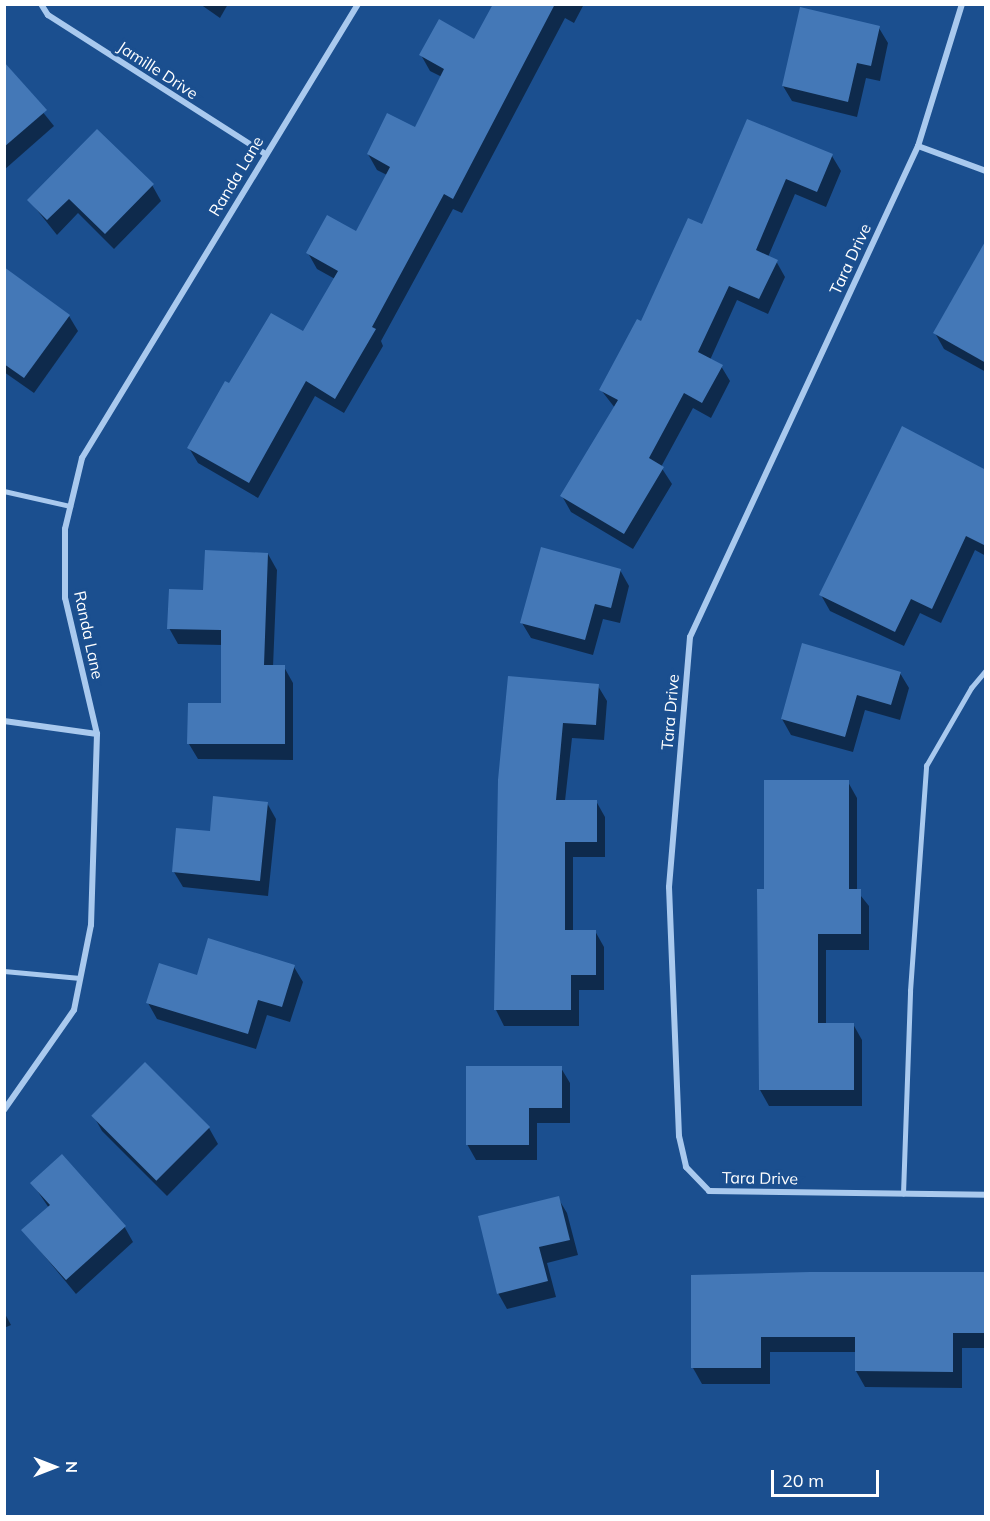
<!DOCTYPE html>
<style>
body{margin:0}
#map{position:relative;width:990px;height:1521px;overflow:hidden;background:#1b4f8f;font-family:Mulish,sans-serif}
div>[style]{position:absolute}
.shadow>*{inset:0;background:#0007}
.building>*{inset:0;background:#4478b7;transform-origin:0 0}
.service>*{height:4.5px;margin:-2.25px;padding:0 2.25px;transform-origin:2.25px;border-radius:2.25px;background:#a9c9ee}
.minor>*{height:6px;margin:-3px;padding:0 3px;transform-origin:3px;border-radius:3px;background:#a9c9ee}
span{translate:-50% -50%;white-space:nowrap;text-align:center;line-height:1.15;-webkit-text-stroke:6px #1b4f8f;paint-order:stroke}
.street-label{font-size:16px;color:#fff}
.frame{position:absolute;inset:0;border:6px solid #fff;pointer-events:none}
.north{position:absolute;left:24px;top:1437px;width:60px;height:60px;-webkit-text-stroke:4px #1b4f8f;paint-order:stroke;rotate:90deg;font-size:16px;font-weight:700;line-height:24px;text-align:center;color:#fff}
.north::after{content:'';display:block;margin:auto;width:21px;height:27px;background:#fff;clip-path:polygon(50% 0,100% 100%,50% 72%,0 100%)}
.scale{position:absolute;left:771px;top:1470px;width:108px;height:27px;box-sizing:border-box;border:3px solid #fff;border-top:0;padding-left:8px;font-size:18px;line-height:21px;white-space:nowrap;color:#fff;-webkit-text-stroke:4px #1b4f8f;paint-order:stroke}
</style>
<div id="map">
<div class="shadow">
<i style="clip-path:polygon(200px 4px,228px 4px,220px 18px)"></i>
<i style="clip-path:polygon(494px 4px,584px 4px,574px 23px,565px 18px,462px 213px,453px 209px,381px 341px,383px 346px,344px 413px,315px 396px,258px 498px,198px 463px,189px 448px,230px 385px,303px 333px,335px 279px,317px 269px,308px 253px,356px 233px,387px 175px,377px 170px,368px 154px,416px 129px,442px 77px,430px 71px,421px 55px,475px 41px)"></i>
<i style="clip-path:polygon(879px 28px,888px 43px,880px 81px,866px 78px,857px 117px,792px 101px,783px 86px)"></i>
<i style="clip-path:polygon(4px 64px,54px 126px,4px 170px)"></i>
<i style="clip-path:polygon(748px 121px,832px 156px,841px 171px,826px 207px,795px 194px,768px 257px,776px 261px,785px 277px,768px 314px,737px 300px,710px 360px,721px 366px,730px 381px,711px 418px,693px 408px,661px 467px,672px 484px,633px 549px,571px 512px,562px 496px,615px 408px,601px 390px,703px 226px)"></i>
<i style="clip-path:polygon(152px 185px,161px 201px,114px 249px,78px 213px,57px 235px,29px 200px)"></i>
<i style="clip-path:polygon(986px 262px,986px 372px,944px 349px,935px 333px)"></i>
<i style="clip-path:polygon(4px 269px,69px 316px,78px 331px,34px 393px,4px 372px)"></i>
<i style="clip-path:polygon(986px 472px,986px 556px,975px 550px,941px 623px,920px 613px,904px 646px,830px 611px,821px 595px)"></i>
<i style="clip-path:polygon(268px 554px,277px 570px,273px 667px,284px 667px,293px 683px,293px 760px,198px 759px,189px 744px,223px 705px,223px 645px,178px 644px,169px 628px,205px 592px)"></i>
<i style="clip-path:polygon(620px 570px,629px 586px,620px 623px,603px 619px,593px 655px,531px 638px,522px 623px)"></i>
<i style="clip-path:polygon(900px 673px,909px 688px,900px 720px,865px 710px,853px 752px,791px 735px,782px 719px)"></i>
<i style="clip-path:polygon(598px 686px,607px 701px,604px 740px,572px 738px,565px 801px,596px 801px,605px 817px,605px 857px,573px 857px,573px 931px,595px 931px,604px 947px,604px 990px,579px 990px,579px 1026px,504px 1026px,496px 1010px,500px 780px)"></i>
<i style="clip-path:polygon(848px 782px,857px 798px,857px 891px,869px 906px,869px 950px,826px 950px,826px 1024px,853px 1024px,862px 1040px,862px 1106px,769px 1106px,760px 1090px,766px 891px)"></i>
<i style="clip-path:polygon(267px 803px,276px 819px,268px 896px,183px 887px,174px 872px)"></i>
<i style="clip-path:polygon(294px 967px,303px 982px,290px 1022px,267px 1015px,256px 1049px,157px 1019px,148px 1003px,198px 977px)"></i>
<i style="clip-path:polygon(145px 1064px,209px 1128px,218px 1144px,167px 1196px,102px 1131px,93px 1115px)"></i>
<i style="clip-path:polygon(561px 1068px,570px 1083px,570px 1123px,537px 1123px,537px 1160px,476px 1160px,467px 1144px)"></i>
<i style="clip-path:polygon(32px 1183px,124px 1226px,133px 1242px,76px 1294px,23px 1230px,49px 1208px)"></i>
<i style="clip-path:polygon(558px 1198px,567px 1213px,578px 1255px,547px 1263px,556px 1297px,507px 1309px,498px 1293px)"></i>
<i style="clip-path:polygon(986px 1274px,986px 1348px,962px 1348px,962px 1388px,865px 1387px,856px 1371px,856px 1352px,770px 1352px,770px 1384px,702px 1384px,693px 1368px,693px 1276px)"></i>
<i style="clip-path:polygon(4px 1312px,11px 1325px,4px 1328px)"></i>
</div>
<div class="building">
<i style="clip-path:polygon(493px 4px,555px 4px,453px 199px,444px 194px,372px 327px,376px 329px,335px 399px,306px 381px,249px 483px,187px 448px,225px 381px,229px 383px,271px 313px,303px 331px,338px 271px,306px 253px,327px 215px,356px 231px,390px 167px,367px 154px,387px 113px,415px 127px,444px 69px,419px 55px,439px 19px,474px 39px)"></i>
<i style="clip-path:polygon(800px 7px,880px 26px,871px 66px,857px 63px,848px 102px,782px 86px)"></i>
<i style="clip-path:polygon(4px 62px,47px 110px,4px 147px)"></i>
<i style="clip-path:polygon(747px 119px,833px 154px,817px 192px,786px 179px,756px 250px,778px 260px,759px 299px,729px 286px,698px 352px,723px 365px,702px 403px,684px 393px,649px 458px,664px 467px,624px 534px,560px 496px,618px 400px,599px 390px,637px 319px,641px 321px,688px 218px,702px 224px)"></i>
<i style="clip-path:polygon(97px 129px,154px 184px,105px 234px,69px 199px,47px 220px,27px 200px)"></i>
<i style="clip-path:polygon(986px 240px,986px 363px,933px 333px)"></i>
<i style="clip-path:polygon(4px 267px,70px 315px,24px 378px,4px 364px)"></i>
<i style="clip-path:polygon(902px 426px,986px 470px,986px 546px,966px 536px,932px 609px,911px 599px,895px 632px,819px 595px)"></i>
<i style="clip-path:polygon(541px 547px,621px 569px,611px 608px,595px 604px,585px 640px,520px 623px)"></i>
<i style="clip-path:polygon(205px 550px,268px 553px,264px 665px,285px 665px,285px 744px,187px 744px,188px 703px,221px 703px,221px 630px,167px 629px,169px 589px,203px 590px)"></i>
<i style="clip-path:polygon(802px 643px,901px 672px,891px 705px,857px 695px,845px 737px,781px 719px)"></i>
<i style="clip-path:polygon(508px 676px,599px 684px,596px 725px,563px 723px,556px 800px,597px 800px,597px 842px,565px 842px,565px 930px,596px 930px,596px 975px,571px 975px,571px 1010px,494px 1010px,498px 780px)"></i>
<i style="clip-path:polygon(764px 780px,849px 780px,849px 889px,861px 889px,861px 934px,818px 934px,818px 1023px,854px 1023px,854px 1090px,759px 1090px,757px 889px,764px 889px)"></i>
<i style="clip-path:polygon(213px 796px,268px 802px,260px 881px,172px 872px,176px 828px,210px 831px)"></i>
<i style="clip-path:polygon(208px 938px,295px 965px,282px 1007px,258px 1000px,248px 1034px,146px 1003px,159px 963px,197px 975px)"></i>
<i style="left:145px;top:1062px;width:92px;height:76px;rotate:45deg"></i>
<i style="clip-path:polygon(466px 1066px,562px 1066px,562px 1108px,529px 1108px,529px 1145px,466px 1145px)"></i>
<i style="clip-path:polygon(62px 1154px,126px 1226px,66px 1280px,21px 1230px,50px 1205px,30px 1183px)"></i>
<i style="clip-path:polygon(559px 1196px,570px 1240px,539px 1247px,548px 1281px,497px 1294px,478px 1216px)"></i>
<i style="clip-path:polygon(810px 1272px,986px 1272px,986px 1333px,953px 1333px,953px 1372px,855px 1371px,855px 1337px,761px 1337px,761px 1368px,691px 1368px,691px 1275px)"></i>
</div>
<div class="service">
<i style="left:4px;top:491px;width:68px;rotate:12.8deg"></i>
<i style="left:4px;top:971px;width:76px;rotate:5.3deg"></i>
<i style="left:903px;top:1194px;width:203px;rotate:-88deg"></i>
<i style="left:910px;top:991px;width:226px;rotate:-85.9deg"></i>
<i style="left:926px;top:766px;width:90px;rotate:-60deg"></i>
<i style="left:971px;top:688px;width:23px;rotate:-50deg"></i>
</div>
<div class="minor">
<i style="left:41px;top:4px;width:13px;rotate:58deg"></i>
<i style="left:48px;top:15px;width:258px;rotate:32.6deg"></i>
<i style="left:962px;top:4px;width:149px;rotate:107.2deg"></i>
<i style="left:918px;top:146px;width:541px;rotate:114.91deg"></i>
<i style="left:690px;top:637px;width:251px;rotate:94.8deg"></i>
<i style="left:669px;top:887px;width:249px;rotate:87.7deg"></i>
<i style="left:679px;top:1136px;width:32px;rotate:77deg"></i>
<i style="left:686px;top:1167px;width:33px;rotate:46deg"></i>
<i style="left:709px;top:1191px;width:277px;rotate:0.8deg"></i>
<i style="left:918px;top:146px;width:72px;rotate:20.2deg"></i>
<i style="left:4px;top:721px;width:94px;rotate:8deg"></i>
<i style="left:4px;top:1110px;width:122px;rotate:-55deg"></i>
<i style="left:74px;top:1010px;width:87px;rotate:-78.7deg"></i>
<i style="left:91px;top:925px;width:191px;rotate:-88.2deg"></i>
<i style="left:97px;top:734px;width:140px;rotate:-103.2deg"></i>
<i style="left:65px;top:598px;width:69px;rotate:-90deg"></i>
<i style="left:65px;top:529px;width:73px;rotate:-76.5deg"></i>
<i style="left:82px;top:458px;width:531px;rotate:-58.7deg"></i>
</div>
<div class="street-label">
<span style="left:158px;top:70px;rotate:33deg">Jamille Drive</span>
<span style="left:236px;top:176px;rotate:-59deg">Randa Lane</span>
<span style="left:850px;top:259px;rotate:-65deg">Tara Drive</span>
<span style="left:89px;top:635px;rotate:78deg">Randa Lane</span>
<span style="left:670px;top:712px;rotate:-85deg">Tara Drive</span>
<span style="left:760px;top:1178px;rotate:1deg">Tara Drive</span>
</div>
<div class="frame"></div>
<div class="north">N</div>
<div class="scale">20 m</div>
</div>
